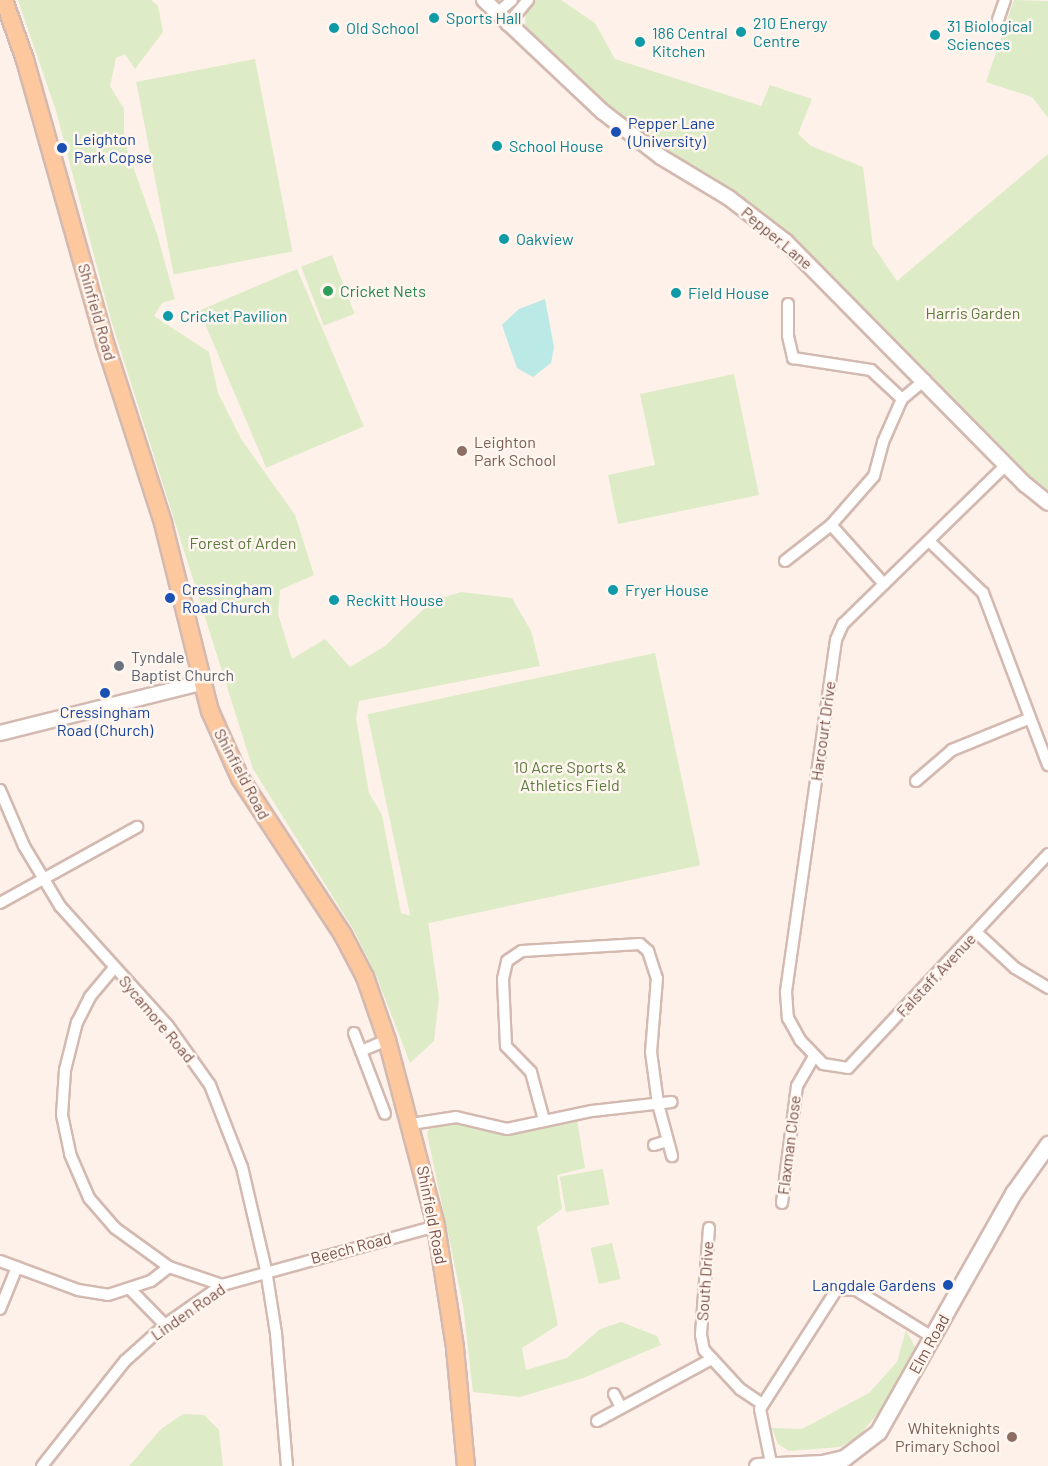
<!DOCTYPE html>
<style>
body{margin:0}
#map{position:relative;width:1048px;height:1466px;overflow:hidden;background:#fdf1e9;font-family:Barlow,sans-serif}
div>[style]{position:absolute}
.green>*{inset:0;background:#ddecc6;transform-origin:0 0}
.water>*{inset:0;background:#bbe9e6}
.roads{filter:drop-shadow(2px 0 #d3b9b0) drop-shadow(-2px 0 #d3b9b0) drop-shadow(0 2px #d3b9b0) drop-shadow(0 -2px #d3b9b0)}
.minor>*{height:10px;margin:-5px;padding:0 5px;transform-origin:5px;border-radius:5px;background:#fff}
.tertiary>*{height:14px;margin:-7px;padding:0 7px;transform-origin:7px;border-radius:7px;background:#fff}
.secondary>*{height:15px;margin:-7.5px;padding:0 7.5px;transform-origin:7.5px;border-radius:7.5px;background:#fff}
.primary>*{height:16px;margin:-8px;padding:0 8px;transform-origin:8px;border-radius:8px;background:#fec89f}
.dots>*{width:16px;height:16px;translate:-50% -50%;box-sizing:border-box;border:3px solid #fff6f0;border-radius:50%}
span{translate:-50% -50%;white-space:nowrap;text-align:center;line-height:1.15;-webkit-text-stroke:5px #fff6f0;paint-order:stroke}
.culture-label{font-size:16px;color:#0d838f}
.left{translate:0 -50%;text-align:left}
.transit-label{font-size:16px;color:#164399}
.right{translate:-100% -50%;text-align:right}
.street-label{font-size:16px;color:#7a524a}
.leisure-label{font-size:16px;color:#27864d}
.park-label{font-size:16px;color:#5c7a3f}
.education-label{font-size:16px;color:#785e54}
.worship-label{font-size:16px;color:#5b616d}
</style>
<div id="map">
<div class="green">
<i style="clip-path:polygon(18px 0,151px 0,158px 6px,163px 32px,135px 69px,125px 54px,116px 58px,110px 86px,124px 109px,124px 141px,157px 234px,175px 299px,162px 303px,154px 316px,209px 352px,218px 393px,241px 439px,295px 515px,314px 575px,280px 590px,278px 614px,292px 659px,325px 639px,350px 667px,385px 646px,432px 601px,461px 592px,512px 598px,531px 631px,540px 666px,359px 701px,356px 718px,369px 793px,382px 815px,401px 913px,428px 921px,439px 998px,434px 1041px,410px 1063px,376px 975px,353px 929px,253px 769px,111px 320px,56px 111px)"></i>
<i style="clip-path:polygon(534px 0,561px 0,595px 23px,615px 59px,761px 106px,770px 85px,812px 99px,798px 134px,811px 146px,863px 167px,873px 246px,897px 281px,1048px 154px,1048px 494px,927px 371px,785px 235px,608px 107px,525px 26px,526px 10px)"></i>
<i style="clip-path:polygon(1014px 0,1048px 1px,1048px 118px,1032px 97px,986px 82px)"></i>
<i style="left:255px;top:59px;width:196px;height:121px;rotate:79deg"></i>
<i style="left:332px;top:255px;width:63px;height:33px;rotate:69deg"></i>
<i style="left:297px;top:269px;width:171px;height:106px;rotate:67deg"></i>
<i style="clip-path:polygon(734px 374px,759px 495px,618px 524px,608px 475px,655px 465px,640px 394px)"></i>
<i style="left:655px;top:653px;width:217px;height:294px;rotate:78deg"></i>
<i style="clip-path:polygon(577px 1120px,585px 1168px,557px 1175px,562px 1209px,537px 1227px,558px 1325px,522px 1348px,526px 1370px,567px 1358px,600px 1329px,621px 1322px,657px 1336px,661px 1345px,583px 1378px,520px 1397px,473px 1392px,463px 1305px,427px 1133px,432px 1125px,459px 1124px,506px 1136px)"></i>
<i style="left:603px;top:1169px;width:36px;height:44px;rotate:80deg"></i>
<i style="left:612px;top:1243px;width:37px;height:22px;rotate:77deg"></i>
<i style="clip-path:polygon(906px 1330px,916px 1349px,879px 1412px,858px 1437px,840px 1447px,789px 1451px,778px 1444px,772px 1428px,802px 1429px,869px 1393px,897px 1362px)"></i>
<i style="clip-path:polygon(183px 1414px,204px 1415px,219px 1430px,223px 1466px,129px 1466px,161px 1429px)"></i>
</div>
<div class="water">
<i style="clip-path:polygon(545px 299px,554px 347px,551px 363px,533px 377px,517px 368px,502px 325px,519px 309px)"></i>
</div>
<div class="roads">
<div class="minor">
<i style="left:496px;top:14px;width:21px;rotate:-41deg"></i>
<i style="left:998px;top:20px;width:21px;rotate:-71deg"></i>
<i style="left:507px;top:25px;width:33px;rotate:-50deg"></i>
<i style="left:788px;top:304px;width:32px;rotate:90deg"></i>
<i style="left:788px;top:336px;width:23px;rotate:77deg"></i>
<i style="left:793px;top:358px;width:79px;rotate:8.7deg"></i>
<i style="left:871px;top:370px;width:42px;rotate:43.1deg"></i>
<i style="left:1006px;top:465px;width:228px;rotate:135.7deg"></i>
<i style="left:843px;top:624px;width:17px;rotate:114deg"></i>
<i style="left:836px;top:640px;width:356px;rotate:98.1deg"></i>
<i style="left:786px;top:992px;width:26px;rotate:86deg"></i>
<i style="left:788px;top:1018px;width:25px;rotate:61deg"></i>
<i style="left:800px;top:1040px;width:33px;rotate:46deg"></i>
<i style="left:823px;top:1064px;width:25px;rotate:9deg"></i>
<i style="left:848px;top:1068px;width:293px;rotate:-46.9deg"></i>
<i style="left:929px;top:541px;width:75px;rotate:43.9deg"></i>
<i style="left:983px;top:593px;width:184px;rotate:69.3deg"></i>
<i style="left:785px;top:561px;width:58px;rotate:-38deg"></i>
<i style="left:884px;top:584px;width:79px;rotate:-131.9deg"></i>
<i style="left:831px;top:525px;width:65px;rotate:-48.7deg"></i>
<i style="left:874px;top:476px;width:35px;rotate:-75deg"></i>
<i style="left:883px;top:442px;width:47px;rotate:-66.2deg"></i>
<i style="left:902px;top:399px;width:30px;rotate:-40deg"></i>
<i style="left:916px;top:781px;width:48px;rotate:-40.7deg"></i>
<i style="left:952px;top:750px;width:82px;rotate:-22.2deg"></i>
<i style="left:0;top:790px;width:61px;rotate:66.8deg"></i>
<i style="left:24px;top:846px;width:70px;rotate:59deg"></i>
<i style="left:60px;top:906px;width:161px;rotate:48deg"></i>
<i style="left:168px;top:1026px;width:72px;rotate:54.6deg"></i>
<i style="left:210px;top:1085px;width:88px;rotate:68.7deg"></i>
<i style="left:242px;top:1167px;width:106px;rotate:76.9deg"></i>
<i style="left:266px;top:1270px;width:64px;rotate:81deg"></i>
<i style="left:276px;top:1333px;width:133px;rotate:85.3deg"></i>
<i style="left:0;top:903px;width:157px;rotate:-29deg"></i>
<i style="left:976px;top:932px;width:53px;rotate:42.7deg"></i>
<i style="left:1015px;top:968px;width:39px;rotate:31deg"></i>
<i style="left:114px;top:968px;width:38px;rotate:130deg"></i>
<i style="left:90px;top:997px;width:28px;rotate:117deg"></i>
<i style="left:77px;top:1022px;width:49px;rotate:104deg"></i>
<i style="left:65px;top:1070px;width:45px;rotate:93.8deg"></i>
<i style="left:62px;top:1115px;width:40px;rotate:78deg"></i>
<i style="left:70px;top:1154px;width:48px;rotate:66.6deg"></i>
<i style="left:89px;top:1198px;width:40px;rotate:49deg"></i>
<i style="left:115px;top:1228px;width:67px;rotate:35.8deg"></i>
<i style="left:169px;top:1267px;width:56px;rotate:18.8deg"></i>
<i style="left:354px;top:1033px;width:19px;rotate:69deg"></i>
<i style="left:361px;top:1051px;width:28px;rotate:-23deg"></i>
<i style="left:361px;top:1051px;width:67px;rotate:69.1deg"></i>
<i style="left:544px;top:1120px;width:50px;rotate:-105.2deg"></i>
<i style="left:531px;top:1072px;width:36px;rotate:-134deg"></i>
<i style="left:506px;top:1046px;width:67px;rotate:-92.6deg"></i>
<i style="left:503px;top:979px;width:18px;rotate:-77deg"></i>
<i style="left:507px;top:961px;width:18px;rotate:-34deg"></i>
<i style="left:522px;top:951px;width:118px;rotate:-3.4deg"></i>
<i style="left:640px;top:944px;width:11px;rotate:41deg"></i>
<i style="left:648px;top:951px;width:28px;rotate:72deg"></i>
<i style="left:657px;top:978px;width:74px;rotate:94.6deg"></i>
<i style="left:651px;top:1052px;width:52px;rotate:82.3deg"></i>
<i style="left:658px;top:1104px;width:54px;rotate:74.9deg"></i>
<i style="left:411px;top:1124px;width:46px;rotate:-8.8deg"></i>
<i style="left:456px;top:1117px;width:52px;rotate:13.2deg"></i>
<i style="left:507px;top:1129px;width:87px;rotate:-12deg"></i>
<i style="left:592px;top:1111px;width:80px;rotate:-6.5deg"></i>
<i style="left:654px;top:1145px;width:14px;rotate:-17deg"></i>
<i style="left:782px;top:1203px;width:118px;rotate:-82.7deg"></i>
<i style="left:797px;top:1086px;width:34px;rotate:-60deg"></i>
<i style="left:709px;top:1228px;width:107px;rotate:94.3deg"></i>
<i style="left:701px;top:1335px;width:15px;rotate:79deg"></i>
<i style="left:704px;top:1350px;width:53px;rotate:47.3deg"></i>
<i style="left:740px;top:1389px;width:27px;rotate:34deg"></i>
<i style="left:0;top:1261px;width:83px;rotate:20.4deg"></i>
<i style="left:78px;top:1290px;width:30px;rotate:9deg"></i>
<i style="left:108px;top:1295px;width:45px;rotate:-18deg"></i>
<i style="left:151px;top:1281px;width:23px;rotate:-38deg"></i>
<i style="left:130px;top:1289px;width:50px;rotate:45.8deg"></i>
<i style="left:0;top:1309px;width:45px;rotate:-68deg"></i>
<i style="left:614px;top:1394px;width:15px;rotate:62deg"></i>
<i style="left:597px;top:1421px;width:128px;rotate:-28.4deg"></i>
<i style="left:771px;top:1463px;width:55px;rotate:-101.5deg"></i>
<i style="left:760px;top:1409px;width:143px;rotate:-57.3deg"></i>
<i style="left:837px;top:1289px;width:19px;rotate:3deg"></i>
<i style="left:856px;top:1290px;width:89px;rotate:31.7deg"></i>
<i style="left:42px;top:1466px;width:134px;rotate:-51.7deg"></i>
<i style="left:125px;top:1361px;width:54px;rotate:-42deg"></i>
<i style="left:165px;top:1325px;width:70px;rotate:-35.1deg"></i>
<i style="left:222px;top:1285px;width:222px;rotate:-15.4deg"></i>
</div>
<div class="tertiary">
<i style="left:484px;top:0;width:163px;rotate:43.3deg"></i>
<i style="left:603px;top:112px;width:73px;rotate:37.8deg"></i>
<i style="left:661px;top:157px;width:79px;rotate:31.1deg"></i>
<i style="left:729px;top:198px;width:71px;rotate:37.5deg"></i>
<i style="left:785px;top:241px;width:343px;rotate:45.4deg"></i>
<i style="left:1026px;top:485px;width:28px;rotate:39deg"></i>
<i style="left:0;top:733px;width:210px;rotate:-14deg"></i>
</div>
<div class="secondary">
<i style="left:757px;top:1466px;width:65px;rotate:-2.6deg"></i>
<i style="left:822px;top:1463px;width:23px;rotate:-13deg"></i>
<i style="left:844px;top:1458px;width:43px;rotate:-37.4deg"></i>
<i style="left:878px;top:1432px;width:276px;rotate:-60.5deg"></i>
<i style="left:1014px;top:1192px;width:59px;rotate:-54.7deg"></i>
</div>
<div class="primary">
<i style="left:4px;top:0;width:64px;rotate:70.7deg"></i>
<i style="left:25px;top:60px;width:294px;rotate:74.2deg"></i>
<i style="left:105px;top:343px;width:189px;rotate:72.1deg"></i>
<i style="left:163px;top:523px;width:194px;rotate:76deg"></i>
<i style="left:210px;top:711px;width:73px;rotate:65.9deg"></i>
<i style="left:240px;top:778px;width:188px;rotate:56.7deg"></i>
<i style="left:343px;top:935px;width:47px;rotate:62.4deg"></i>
<i style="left:365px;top:977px;width:67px;rotate:70.8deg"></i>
<i style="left:387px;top:1040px;width:192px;rotate:75.2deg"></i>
<i style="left:436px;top:1226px;width:123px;rotate:81.1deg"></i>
<i style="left:455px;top:1348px;width:119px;rotate:84.7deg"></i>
</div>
</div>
<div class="dots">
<i style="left:434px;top:18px;background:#0f9aa8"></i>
<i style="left:334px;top:28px;background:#0f9aa8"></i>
<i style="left:741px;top:32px;background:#0f9aa8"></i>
<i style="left:935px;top:35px;background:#0f9aa8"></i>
<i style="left:640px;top:42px;background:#0f9aa8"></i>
<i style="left:616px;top:132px;background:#1a4fb4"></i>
<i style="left:497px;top:146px;background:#0f9aa8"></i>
<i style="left:62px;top:148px;background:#1a4fb4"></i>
<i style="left:504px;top:239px;background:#0f9aa8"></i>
<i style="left:328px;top:291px;background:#2e9e5b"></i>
<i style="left:676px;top:293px;background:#0f9aa8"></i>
<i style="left:168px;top:316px;background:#0f9aa8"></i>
<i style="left:462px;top:451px;background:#8d6e63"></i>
<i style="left:613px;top:590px;background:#0f9aa8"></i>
<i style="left:170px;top:598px;background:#1a4fb4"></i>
<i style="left:334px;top:600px;background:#0f9aa8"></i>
<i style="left:119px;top:666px;background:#6b7280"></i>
<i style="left:105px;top:693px;background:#1a4fb4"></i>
<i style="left:948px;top:1285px;background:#1a4fb4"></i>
<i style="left:1012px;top:1437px;background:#8d6e63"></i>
</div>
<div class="culture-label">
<span class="left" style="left:446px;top:18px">Sports Hall</span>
<span class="left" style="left:753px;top:32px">210 Energy<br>Centre</span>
<span class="left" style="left:947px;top:35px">31 Biological<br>Sciences</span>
<span class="left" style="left:346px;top:28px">Old School</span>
<span class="left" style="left:652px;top:42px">186 Central<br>Kitchen</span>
<span class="left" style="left:509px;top:146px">School House</span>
<span class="left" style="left:516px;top:239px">Oakview</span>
<span class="left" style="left:688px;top:293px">Field House</span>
<span class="left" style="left:180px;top:316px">Cricket Pavilion</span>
<span class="left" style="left:625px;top:590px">Fryer House</span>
<span class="left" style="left:346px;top:600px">Reckitt House</span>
</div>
<div class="transit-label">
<span class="left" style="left:628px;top:132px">Pepper Lane<br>(University)</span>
<span class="left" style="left:74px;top:148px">Leighton<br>Park Copse</span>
<span class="left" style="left:182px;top:598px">Cressingham<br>Road Church</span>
<span style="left:105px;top:721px">Cressingham<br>Road (Church)</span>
<span class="right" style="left:936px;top:1285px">Langdale Gardens</span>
</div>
<div class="street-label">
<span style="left:777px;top:238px;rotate:40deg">Pepper Lane</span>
<span style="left:97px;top:312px;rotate:74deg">Shinfield Road</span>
<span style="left:823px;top:731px;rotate:-82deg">Harcourt Drive</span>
<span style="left:242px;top:774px;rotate:62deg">Shinfield Road</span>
<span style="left:936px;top:975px;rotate:-47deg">Falstaff Avenue</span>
<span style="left:157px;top:1019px;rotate:50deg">Sycamore Road</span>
<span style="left:789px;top:1145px;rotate:-83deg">Flaxman Close</span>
<span style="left:432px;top:1215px;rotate:79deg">Shinfield Road</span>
<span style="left:351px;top:1248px;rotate:-15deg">Beech Road</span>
<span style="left:705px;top:1281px;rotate:-86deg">South Drive</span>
<span style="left:188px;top:1312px;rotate:-35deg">Linden Road</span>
<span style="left:929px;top:1344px;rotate:-61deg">Elm Road</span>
</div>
<div class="leisure-label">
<span class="left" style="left:340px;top:291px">Cricket Nets</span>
</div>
<div class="park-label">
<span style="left:973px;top:313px">Harris Garden</span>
<span style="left:243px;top:543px">Forest of Arden</span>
<span style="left:570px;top:776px">10 Acre Sports &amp;<br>Athletics Field</span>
</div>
<div class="education-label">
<span class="left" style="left:474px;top:451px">Leighton<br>Park School</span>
<span class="right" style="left:1000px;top:1437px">Whiteknights<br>Primary School</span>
</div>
<div class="worship-label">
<span class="left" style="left:131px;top:666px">Tyndale<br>Baptist Church</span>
</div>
</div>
